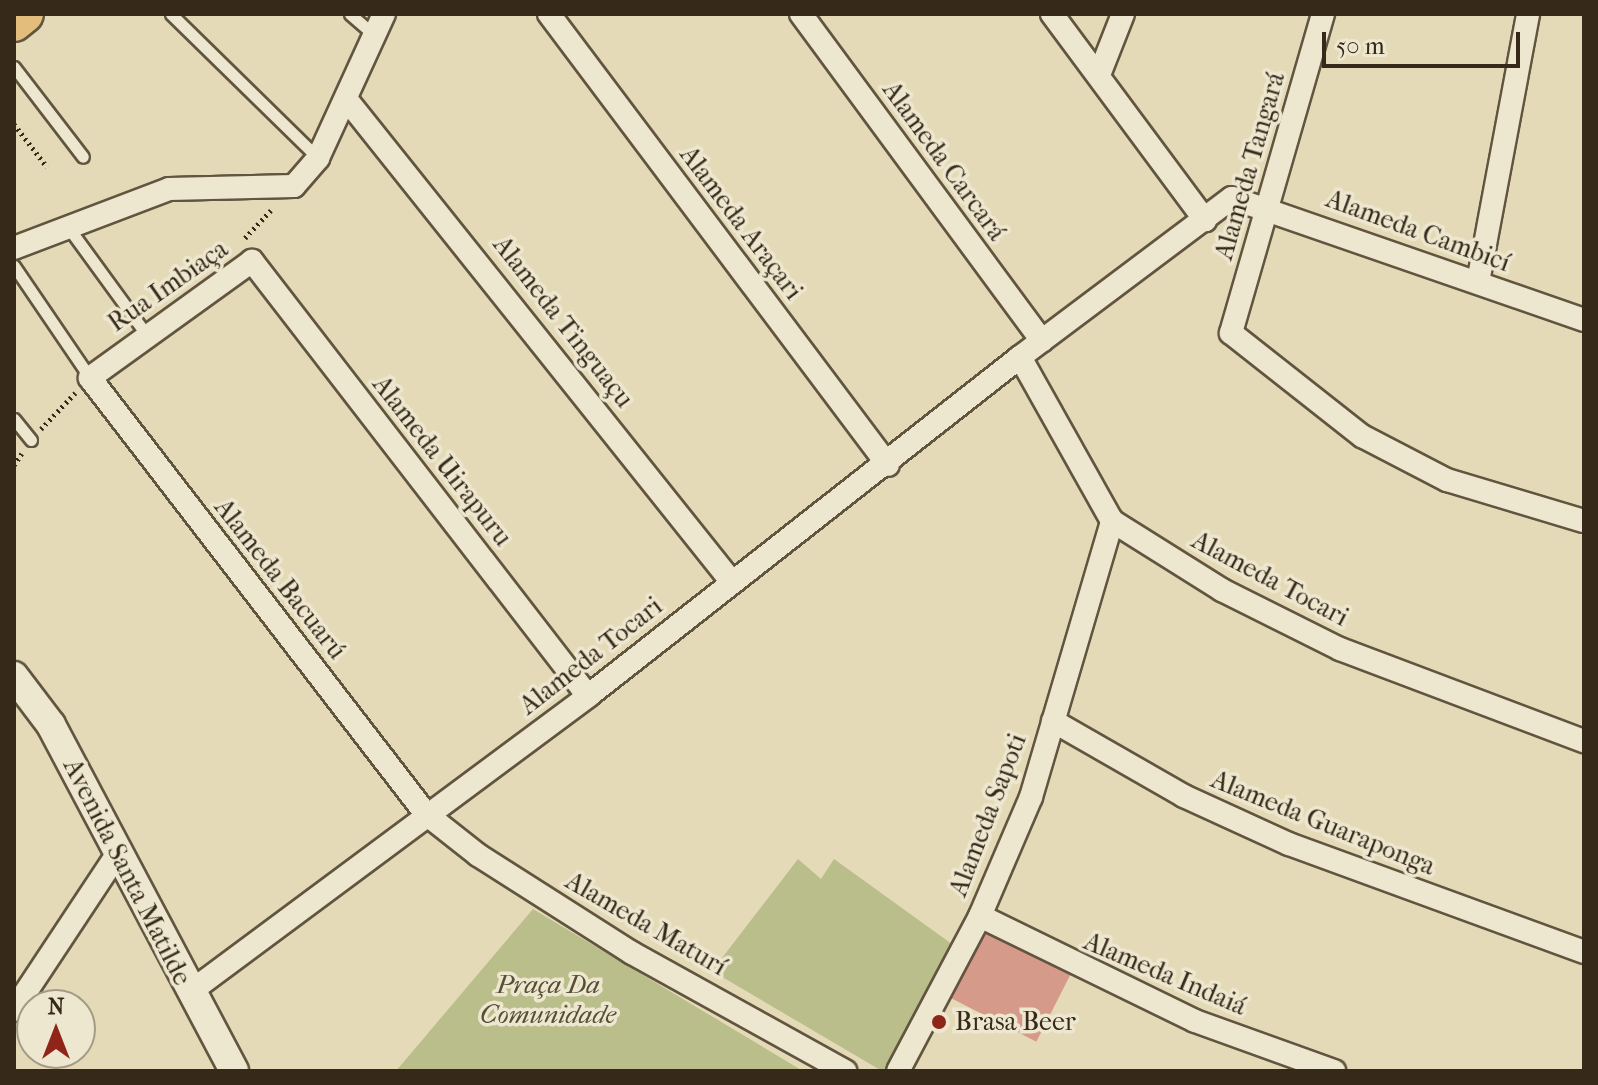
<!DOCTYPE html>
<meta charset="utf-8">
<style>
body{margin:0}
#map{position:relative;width:1598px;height:1085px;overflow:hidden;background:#e5dab7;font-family:"IM FELL French Canon",serif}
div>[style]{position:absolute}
.green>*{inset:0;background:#b9be8b}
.building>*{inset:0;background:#d59a8a;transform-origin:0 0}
.path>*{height:5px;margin-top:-2.5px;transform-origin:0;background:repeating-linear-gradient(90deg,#362919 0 2px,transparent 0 6px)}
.roads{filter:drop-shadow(2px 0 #625540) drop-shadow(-2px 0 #625540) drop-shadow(0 2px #625540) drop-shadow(0 -2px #625540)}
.service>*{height:11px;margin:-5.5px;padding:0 5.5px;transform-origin:5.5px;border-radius:5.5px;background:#eee7d0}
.minor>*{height:22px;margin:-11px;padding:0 11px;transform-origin:11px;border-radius:11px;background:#eee7d0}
.tertiary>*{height:28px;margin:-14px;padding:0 14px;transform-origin:14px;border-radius:14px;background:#eee7d0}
.primary>*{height:36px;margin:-18px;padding:0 18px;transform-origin:18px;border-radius:18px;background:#e2bd7c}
.dots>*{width:22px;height:22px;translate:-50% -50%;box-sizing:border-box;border:4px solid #eee7d0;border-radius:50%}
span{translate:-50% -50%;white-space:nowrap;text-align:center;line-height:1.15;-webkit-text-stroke:7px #eee7d0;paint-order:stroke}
.street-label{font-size:26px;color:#362919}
.park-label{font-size:26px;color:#574e36;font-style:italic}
.poi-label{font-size:26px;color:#362919}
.left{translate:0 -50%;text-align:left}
.frame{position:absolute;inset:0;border:16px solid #362919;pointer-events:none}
.north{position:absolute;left:16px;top:989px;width:80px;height:80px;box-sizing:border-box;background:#eee7d0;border:2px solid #a49b87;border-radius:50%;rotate:0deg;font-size:22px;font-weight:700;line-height:32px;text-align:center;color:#362919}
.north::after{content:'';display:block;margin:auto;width:28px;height:36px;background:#8f2418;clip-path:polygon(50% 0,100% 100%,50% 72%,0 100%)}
.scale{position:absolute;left:1322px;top:32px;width:198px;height:36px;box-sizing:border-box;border:4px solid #362919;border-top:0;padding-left:10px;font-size:24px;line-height:28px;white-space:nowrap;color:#362919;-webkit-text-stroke:6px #eee7d0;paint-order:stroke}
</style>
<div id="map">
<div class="green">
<i style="clip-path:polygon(798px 859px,821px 879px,834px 859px,956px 947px,893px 1071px,882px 1071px,712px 971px)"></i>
<i style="clip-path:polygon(533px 909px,803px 1071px,804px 1071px,396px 1071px)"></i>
</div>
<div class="building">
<i style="left:988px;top:925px;width:96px;height:82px;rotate:27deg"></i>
</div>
<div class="path">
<i style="left:14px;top:124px;width:54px;rotate:52.5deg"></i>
<i style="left:245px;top:238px;width:38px;rotate:-47deg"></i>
<i style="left:41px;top:429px;width:50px;rotate:-46.6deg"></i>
<i style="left:14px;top:465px;width:14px;rotate:-56deg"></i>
</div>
<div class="roads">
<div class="service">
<i style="left:171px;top:14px;width:206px;rotate:44.4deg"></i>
<i style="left:350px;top:14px;width:30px;rotate:41deg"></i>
<i style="left:14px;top:67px;width:113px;rotate:52.5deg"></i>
<i style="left:68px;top:227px;width:132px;rotate:53.9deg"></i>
<i style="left:14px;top:266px;width:135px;rotate:55.8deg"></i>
<i style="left:14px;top:419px;width:27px;rotate:51deg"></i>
</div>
<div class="minor">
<i style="left:549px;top:14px;width:564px;rotate:53.07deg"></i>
<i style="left:801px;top:14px;width:406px;rotate:53.6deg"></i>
<i style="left:1052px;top:14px;width:257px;rotate:53.4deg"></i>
<i style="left:1323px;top:14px;width:332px;rotate:106.1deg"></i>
<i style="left:1231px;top:333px;width:167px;rotate:38.2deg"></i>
<i style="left:1362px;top:436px;width:96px;rotate:27.4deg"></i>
<i style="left:1447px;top:480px;width:143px;rotate:16.7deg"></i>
<i style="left:1099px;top:75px;width:66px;rotate:-68.5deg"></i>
<i style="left:347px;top:100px;width:615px;rotate:51.4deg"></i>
<i style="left:14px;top:248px;width:166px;rotate:-20.8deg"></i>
<i style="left:169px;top:189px;width:125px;rotate:-1.4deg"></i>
<i style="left:294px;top:186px;width:37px;rotate:-49deg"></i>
<i style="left:318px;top:158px;width:158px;rotate:-65.4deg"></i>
<i style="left:1478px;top:282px;width:273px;rotate:-79.4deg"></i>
<i style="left:1020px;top:357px;width:188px;rotate:60.7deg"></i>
<i style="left:1112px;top:521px;width:130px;rotate:32.1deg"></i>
<i style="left:1222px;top:590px;width:132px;rotate:26.6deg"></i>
<i style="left:1340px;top:649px;width:261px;rotate:20.7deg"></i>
<i style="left:588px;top:696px;width:550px;rotate:-127.68deg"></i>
<i style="left:252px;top:261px;width:200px;rotate:144.2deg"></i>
<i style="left:90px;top:378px;width:550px;rotate:52.38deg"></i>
<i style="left:426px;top:814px;width:66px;rotate:38.3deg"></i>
<i style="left:478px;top:855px;width:183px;rotate:32.5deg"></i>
<i style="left:632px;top:953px;width:244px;rotate:29deg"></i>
<i style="left:1053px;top:721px;width:151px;rotate:29.8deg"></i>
<i style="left:1184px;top:796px;width:115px;rotate:24.6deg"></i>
<i style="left:1289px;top:844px;width:314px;rotate:20.1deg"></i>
<i style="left:980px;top:916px;width:239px;rotate:26deg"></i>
<i style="left:1195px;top:1021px;width:148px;rotate:19.8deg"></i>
<i style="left:190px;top:992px;width:496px;rotate:-36.6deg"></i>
<i style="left:588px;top:696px;width:549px;rotate:-38.12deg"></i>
<i style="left:1020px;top:357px;width:265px;rotate:-36.9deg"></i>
<i style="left:1232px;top:198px;width:373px;rotate:19.1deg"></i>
<i style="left:14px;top:1010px;width:192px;rotate:-56.5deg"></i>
<i style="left:898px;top:1071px;width:175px;rotate:-62.1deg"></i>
<i style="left:980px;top:916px;width:129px;rotate:-66.8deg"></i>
<i style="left:1031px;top:797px;width:288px;rotate:-73.6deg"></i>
</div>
<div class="tertiary">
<i style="left:14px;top:676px;width:61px;rotate:52.9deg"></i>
<i style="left:51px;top:725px;width:391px;rotate:62.1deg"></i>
</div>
<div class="primary">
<i style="left:14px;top:23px;width:14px;rotate:-39deg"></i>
</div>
</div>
<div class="dots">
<i style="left:939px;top:1022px;background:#8f2418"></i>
</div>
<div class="street-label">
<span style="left:944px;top:161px;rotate:54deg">Alameda Carcará</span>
<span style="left:1250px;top:166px;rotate:-74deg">Alameda Tangará</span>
<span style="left:741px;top:223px;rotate:53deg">Alameda Araçari</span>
<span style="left:1418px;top:231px;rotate:20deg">Alameda Cambicí</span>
<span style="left:168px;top:286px;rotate:-35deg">Rua Imbiaça</span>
<span style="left:563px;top:322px;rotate:52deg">Alameda Tinguaçu</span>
<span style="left:442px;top:461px;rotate:52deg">Alameda Uirapuru</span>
<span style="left:280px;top:579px;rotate:52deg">Alameda Bacuarú</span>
<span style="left:1270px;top:579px;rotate:28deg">Alameda Tocari</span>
<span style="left:591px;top:656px;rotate:-38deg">Alameda Tocari</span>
<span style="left:988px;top:815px;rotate:-69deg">Alameda Sapoti</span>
<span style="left:1323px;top:823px;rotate:22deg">Alameda Guaraponga</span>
<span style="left:127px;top:872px;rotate:63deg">Avenida Santa Matilde</span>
<span style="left:646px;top:924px;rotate:30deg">Alameda Maturí</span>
<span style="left:1165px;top:974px;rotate:23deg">Alameda Indaiá</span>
</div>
<div class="park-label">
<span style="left:548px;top:1000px">Praça Da<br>Comunidade</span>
</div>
<div class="poi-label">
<span class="left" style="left:955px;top:1022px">Brasa Beer</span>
</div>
<div class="frame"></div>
<div class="north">N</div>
<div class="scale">50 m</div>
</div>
